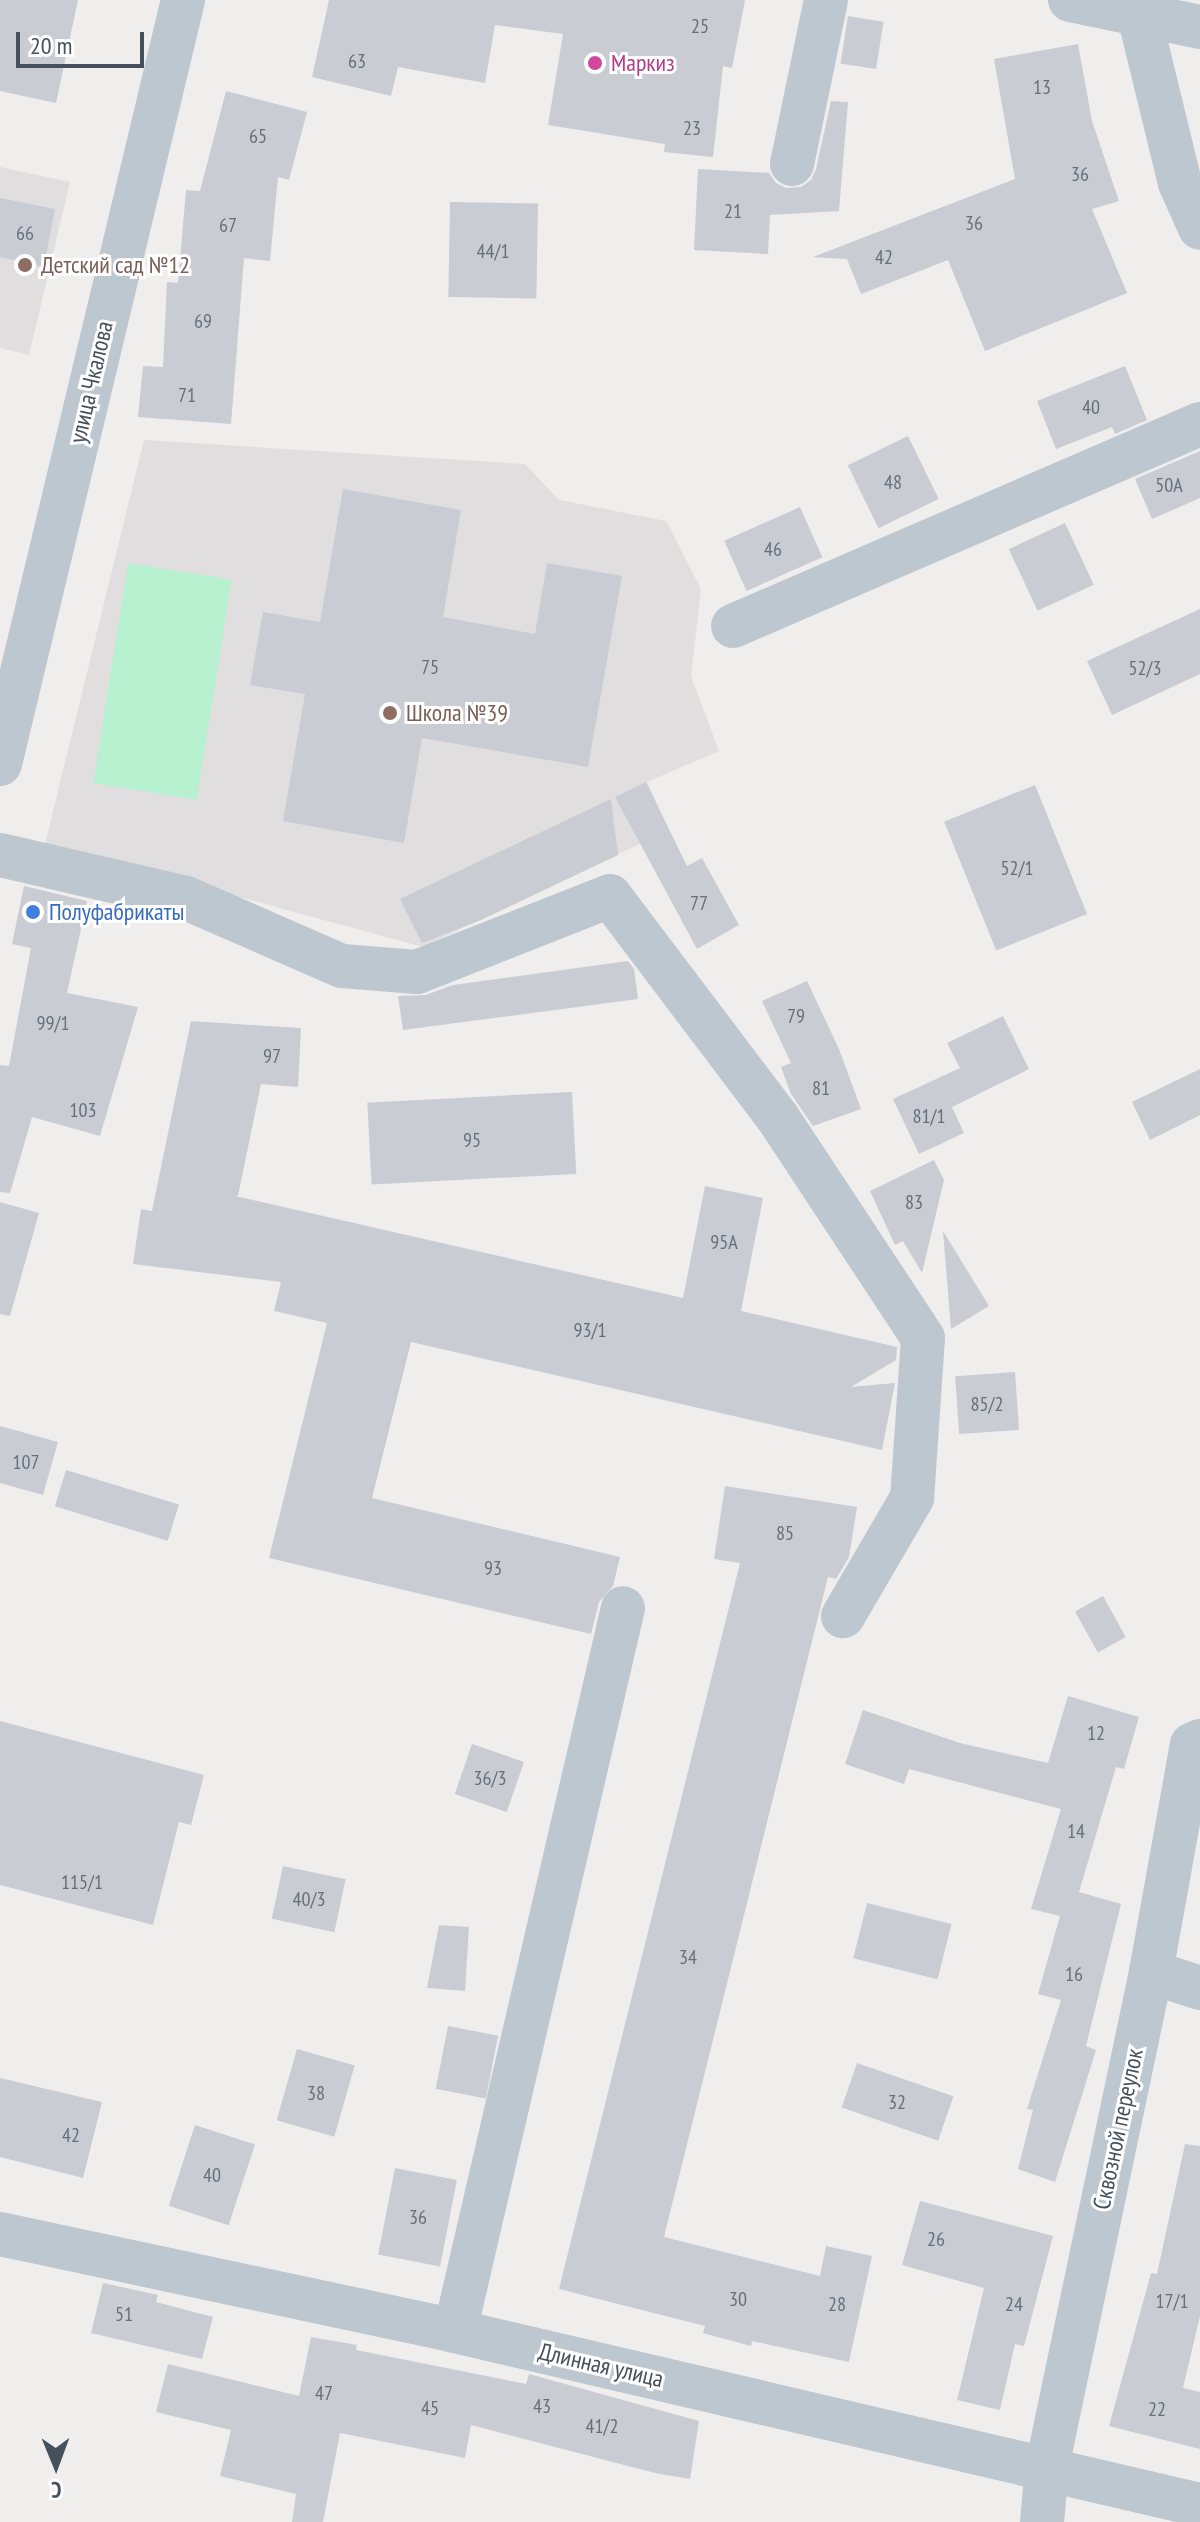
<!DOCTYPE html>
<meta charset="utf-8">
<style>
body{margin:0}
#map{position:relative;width:1200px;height:2522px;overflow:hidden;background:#f0eded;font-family:"PT Sans Narrow",sans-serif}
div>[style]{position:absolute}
.education>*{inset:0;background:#e1dedf}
.green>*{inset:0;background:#b8f1d0;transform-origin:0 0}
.building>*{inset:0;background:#c9ccd2;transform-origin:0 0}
.minor>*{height:44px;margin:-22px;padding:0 22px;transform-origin:22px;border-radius:22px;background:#bdc7d0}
.dots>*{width:22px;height:22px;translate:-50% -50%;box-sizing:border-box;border:4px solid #fff;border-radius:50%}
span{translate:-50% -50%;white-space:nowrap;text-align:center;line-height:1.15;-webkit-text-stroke:6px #fff;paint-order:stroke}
.number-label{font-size:20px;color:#656f7a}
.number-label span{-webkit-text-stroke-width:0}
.hotel-label{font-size:24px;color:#b23c85}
.left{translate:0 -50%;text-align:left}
.education-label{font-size:24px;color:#785e54}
.street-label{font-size:24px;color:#44505c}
.shop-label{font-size:24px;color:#366cbe}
.north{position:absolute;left:16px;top:2426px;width:80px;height:80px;-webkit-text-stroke:6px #fff;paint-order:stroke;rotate:179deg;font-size:22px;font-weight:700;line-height:32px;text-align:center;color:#44505c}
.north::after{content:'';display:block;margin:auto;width:28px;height:36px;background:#44505c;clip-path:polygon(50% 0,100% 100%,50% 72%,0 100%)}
.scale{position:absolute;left:16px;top:32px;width:128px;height:36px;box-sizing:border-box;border:4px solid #44505c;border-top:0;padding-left:10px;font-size:24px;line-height:28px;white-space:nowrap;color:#44505c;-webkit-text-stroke:6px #fff;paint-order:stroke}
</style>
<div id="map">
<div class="education">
<i style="clip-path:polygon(0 167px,70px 182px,29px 355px,0 348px)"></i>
<i style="clip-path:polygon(144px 440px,525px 464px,559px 500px,666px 521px,701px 589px,691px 676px,719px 751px,647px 782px,669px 830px,423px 947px,45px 844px)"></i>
</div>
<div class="green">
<i style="left:128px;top:563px;width:105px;height:223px;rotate:9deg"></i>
</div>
<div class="building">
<i style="clip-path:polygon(0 0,78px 0,56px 103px,0 91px)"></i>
<i style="clip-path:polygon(329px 0,745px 0,732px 68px,723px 66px,713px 157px,664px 152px,665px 144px,548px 125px,563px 34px,495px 25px,485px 83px,398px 67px,391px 96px,312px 77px)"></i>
<i style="left:848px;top:16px;width:36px;height:48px;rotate:9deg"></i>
<i style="clip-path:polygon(1078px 44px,1092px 121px,1119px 201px,1092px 209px,1127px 293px,985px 351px,948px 260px,861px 294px,847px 259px,813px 257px,1015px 179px,994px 59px)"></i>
<i style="clip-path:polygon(226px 91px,307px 112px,289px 180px,278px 177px,270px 261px,244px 258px,231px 424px,138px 417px,143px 366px,163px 367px,167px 282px,178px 283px,186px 190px,200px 191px)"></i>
<i style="clip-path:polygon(831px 101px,848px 102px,839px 211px,770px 215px,768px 254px,694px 250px,698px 169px,769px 173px,776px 183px,786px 188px,801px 187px,811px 180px,816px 169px)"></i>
<i style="clip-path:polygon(0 198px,55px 209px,44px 267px,0 257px)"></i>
<i style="left:450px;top:202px;width:88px;height:95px;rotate:1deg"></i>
<i style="clip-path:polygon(1125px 366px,1147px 420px,1115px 434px,1112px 427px,1056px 449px,1037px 401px)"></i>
<i style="left:908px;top:436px;width:70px;height:67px;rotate:64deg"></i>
<i style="clip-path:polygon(1200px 451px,1200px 498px,1152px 519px,1135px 479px)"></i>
<i style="clip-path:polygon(343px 489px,461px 510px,443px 617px,535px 634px,547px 563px,622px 576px,588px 767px,422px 738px,404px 843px,283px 821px,305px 694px,250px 685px,263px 612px,320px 622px)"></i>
<i style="left:800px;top:507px;width:55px;height:83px;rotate:66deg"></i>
<i style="left:1065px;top:523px;width:68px;height:62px;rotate:65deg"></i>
<i style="clip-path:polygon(1200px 609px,1200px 674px,1112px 715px,1087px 661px)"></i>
<i style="clip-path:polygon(646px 782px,687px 866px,702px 858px,739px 925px,697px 949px,615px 797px)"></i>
<i style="left:1035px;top:785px;width:139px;height:98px;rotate:68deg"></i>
<i style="clip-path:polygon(611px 799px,618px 855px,481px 920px,422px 943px,400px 899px)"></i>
<i style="clip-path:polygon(24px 886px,87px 901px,67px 993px,138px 1007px,100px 1136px,32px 1117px,10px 1193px,0 1192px,0 1065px,9px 1066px,31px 948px,12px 944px)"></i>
<i style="clip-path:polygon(628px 961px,634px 969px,638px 999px,403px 1030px,398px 996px,426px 995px,453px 985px)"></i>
<i style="clip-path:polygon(807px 981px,839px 1049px,861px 1109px,813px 1126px,791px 1094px,781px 1067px,791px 1063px,762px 1001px)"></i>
<i style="clip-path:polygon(1003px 1016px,1029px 1069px,952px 1107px,964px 1133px,919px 1154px,893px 1099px,960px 1068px,947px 1043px)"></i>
<i style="clip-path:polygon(191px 1021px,301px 1028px,298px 1087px,261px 1084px,238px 1196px,235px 1196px,683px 1298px,705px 1186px,763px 1198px,741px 1311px,897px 1347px,896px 1360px,851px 1387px,895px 1383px,882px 1450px,411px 1342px,372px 1498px,620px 1557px,613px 1586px,599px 1602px,591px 1634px,269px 1558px,327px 1323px,274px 1311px,281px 1282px,133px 1264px,141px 1209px,152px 1211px)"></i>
<i style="clip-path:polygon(1200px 1069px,1200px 1115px,1150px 1140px,1132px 1102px)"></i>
<i style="left:572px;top:1092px;width:82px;height:205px;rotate:87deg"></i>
<i style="clip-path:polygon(934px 1160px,944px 1180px,922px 1273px,903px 1241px,895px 1245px,870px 1191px)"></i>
<i style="clip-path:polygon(0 1202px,39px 1213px,10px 1316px,0 1314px)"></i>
<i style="clip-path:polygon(943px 1231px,989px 1306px,951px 1329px)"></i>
<i style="left:1015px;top:1372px;width:58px;height:60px;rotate:86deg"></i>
<i style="clip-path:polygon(0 1426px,58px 1442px,43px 1495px,0 1483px)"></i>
<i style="left:66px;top:1470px;width:118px;height:38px;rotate:17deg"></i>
<i style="clip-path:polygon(725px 1486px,857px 1507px,849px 1557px,836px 1579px,828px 1577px,664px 2237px,820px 2276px,826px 2246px,872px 2256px,849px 2362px,752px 2341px,751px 2346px,703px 2333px,705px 2326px,559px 2289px,740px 1563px,714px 1559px)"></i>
<i style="left:1103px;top:1596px;width:47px;height:32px;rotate:61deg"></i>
<i style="clip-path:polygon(1068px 1696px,1139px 1717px,1124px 1769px,1116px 1767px,1079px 1892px,1121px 1904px,1086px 2046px,1096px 2050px,1055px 2182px,1018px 2169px,1033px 2110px,1027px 2109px,1061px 2000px,1038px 1994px,1060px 1916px,1031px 1909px,1061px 1809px,909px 1769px,904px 1784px,845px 1764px,863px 1710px,960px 1743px,1048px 1763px)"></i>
<i style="clip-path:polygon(0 1721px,204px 1775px,191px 1825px,179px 1822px,153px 1925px,0 1885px)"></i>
<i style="left:472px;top:1744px;width:55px;height:53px;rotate:19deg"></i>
<i style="left:283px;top:1866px;width:64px;height:54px;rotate:12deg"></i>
<i style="left:867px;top:1903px;width:87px;height:57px;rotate:14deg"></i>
<i style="clip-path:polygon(439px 1925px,469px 1927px,465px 1991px,427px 1988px)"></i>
<i style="left:448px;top:2026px;width:51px;height:64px;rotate:11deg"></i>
<i style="left:297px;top:2049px;width:60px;height:74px;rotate:16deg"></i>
<i style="left:857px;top:2063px;width:102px;height:47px;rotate:19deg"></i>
<i style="clip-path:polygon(0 2078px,102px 2102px,83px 2178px,0 2157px)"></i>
<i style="left:195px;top:2125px;width:63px;height:85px;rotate:18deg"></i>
<i style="clip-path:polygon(1185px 2144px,1200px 2146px,1200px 2316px,1183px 2388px,1200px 2392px,1200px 2449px,1109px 2426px,1151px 2273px,1157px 2274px)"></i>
<i style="left:395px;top:2168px;width:63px;height:88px;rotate:11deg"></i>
<i style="clip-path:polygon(920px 2201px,1053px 2236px,1024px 2346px,1015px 2344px,1000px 2410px,957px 2400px,984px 2288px,902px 2265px)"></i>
<i style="clip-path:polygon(103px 2283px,158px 2295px,156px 2302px,213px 2317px,202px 2359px,91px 2333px)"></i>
<i style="clip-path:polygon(311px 2337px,357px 2345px,356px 2350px,526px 2384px,529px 2374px,699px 2421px,690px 2479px,655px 2473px,471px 2425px,465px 2458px,340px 2433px,323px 2522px,292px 2522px,296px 2494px,220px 2476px,231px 2430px,156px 2412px,168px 2364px,299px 2396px)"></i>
</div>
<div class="minor">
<i style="left:1070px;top:0;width:133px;rotate:11.7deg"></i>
<i style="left:1139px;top:15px;width:173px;rotate:76.3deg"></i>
<i style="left:1180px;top:183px;width:49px;rotate:66deg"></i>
<i style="left:792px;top:164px;width:167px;rotate:-78.3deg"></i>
<i style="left:733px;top:626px;width:509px;rotate:-23.39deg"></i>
<i style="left:0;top:764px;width:786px;rotate:-76.53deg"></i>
<i style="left:0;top:855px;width:191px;rotate:13deg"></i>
<i style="left:186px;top:898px;width:170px;rotate:23.6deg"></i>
<i style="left:342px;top:966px;width:75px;rotate:4.6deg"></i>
<i style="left:417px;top:972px;width:207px;rotate:-21.5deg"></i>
<i style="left:610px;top:896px;width:278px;rotate:52.9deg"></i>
<i style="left:778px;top:1118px;width:263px;rotate:56.6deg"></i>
<i style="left:923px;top:1338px;width:160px;rotate:93.9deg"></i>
<i style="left:912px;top:1498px;width:137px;rotate:120.3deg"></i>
<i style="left:1151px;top:1972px;width:52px;rotate:18.1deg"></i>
<i style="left:0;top:2234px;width:465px;rotate:12deg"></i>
<i style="left:455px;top:2331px;width:765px;rotate:13.15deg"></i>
<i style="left:455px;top:2331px;width:742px;rotate:-76.92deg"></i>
<i style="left:1042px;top:2522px;width:55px;rotate:-84.8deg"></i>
<i style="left:1047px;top:2467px;width:506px;rotate:-78.13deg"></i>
<i style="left:1151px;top:1972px;width:231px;rotate:-79.8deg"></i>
<i style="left:1192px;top:1745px;width:9px;rotate:-27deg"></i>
</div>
<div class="dots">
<i style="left:595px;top:63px;background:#d1479c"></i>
<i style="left:25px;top:265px;background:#8d6e63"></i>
<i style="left:390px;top:713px;background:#8d6e63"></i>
<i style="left:33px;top:912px;background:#3f7fe0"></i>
</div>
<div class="number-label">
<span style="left:700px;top:26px">25</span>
<span style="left:357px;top:61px">63</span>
<span style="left:1042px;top:87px">13</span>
<span style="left:692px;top:128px">23</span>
<span style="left:258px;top:136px">65</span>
<span style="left:1080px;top:174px">36</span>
<span style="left:733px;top:211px">21</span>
<span style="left:974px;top:223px">36</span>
<span style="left:228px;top:225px">67</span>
<span style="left:25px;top:233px">66</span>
<span style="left:493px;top:251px">44/1</span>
<span style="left:884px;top:257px">42</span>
<span style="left:203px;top:321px">69</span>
<span style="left:187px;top:395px">71</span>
<span style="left:1091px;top:407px">40</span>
<span style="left:893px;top:482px">48</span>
<span style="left:1169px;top:485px">50А</span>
<span style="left:773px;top:549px">46</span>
<span style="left:430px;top:667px">75</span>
<span style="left:1145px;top:668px">52/3</span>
<span style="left:1017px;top:868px">52/1</span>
<span style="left:699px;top:903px">77</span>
<span style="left:796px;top:1016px">79</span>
<span style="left:53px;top:1023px">99/1</span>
<span style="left:272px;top:1056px">97</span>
<span style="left:821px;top:1088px">81</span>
<span style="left:83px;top:1110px">103</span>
<span style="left:929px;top:1116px">81/1</span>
<span style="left:472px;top:1140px">95</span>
<span style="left:914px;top:1202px">83</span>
<span style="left:724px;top:1242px">95А</span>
<span style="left:590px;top:1330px">93/1</span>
<span style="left:987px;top:1404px">85/2</span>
<span style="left:26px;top:1462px">107</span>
<span style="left:785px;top:1533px">85</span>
<span style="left:493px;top:1568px">93</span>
<span style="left:1096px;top:1733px">12</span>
<span style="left:490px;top:1778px">36/3</span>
<span style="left:1076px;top:1831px">14</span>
<span style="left:82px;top:1882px">115/1</span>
<span style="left:309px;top:1899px">40/3</span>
<span style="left:688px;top:1957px">34</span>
<span style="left:1074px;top:1974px">16</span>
<span style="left:316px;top:2093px">38</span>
<span style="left:897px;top:2102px">32</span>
<span style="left:71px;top:2135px">42</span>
<span style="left:212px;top:2175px">40</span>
<span style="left:418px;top:2217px">36</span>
<span style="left:936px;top:2239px">26</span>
<span style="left:738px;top:2299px">30</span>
<span style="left:1172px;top:2301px">17/1</span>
<span style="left:837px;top:2304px">28</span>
<span style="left:1014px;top:2304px">24</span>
<span style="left:124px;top:2314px">51</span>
<span style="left:324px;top:2393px">47</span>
<span style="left:542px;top:2406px">43</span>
<span style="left:430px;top:2408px">45</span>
<span style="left:1157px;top:2409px">22</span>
<span style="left:602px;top:2426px">41/2</span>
</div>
<div class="hotel-label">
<span class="left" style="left:611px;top:63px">Маркиз</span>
</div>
<div class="education-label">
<span class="left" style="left:41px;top:265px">Детский сад №12</span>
<span class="left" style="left:406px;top:713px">Школа №39</span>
</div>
<div class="street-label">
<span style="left:91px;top:382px;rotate:-77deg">улица Чкалова</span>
<span style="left:1118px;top:2129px;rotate:-78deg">Сквозной переулок</span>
<span style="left:601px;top:2365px;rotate:13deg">Длинная улица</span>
</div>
<div class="shop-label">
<span class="left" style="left:49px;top:912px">Полуфабрикаты</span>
</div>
<div class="north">С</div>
<div class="scale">20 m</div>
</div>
